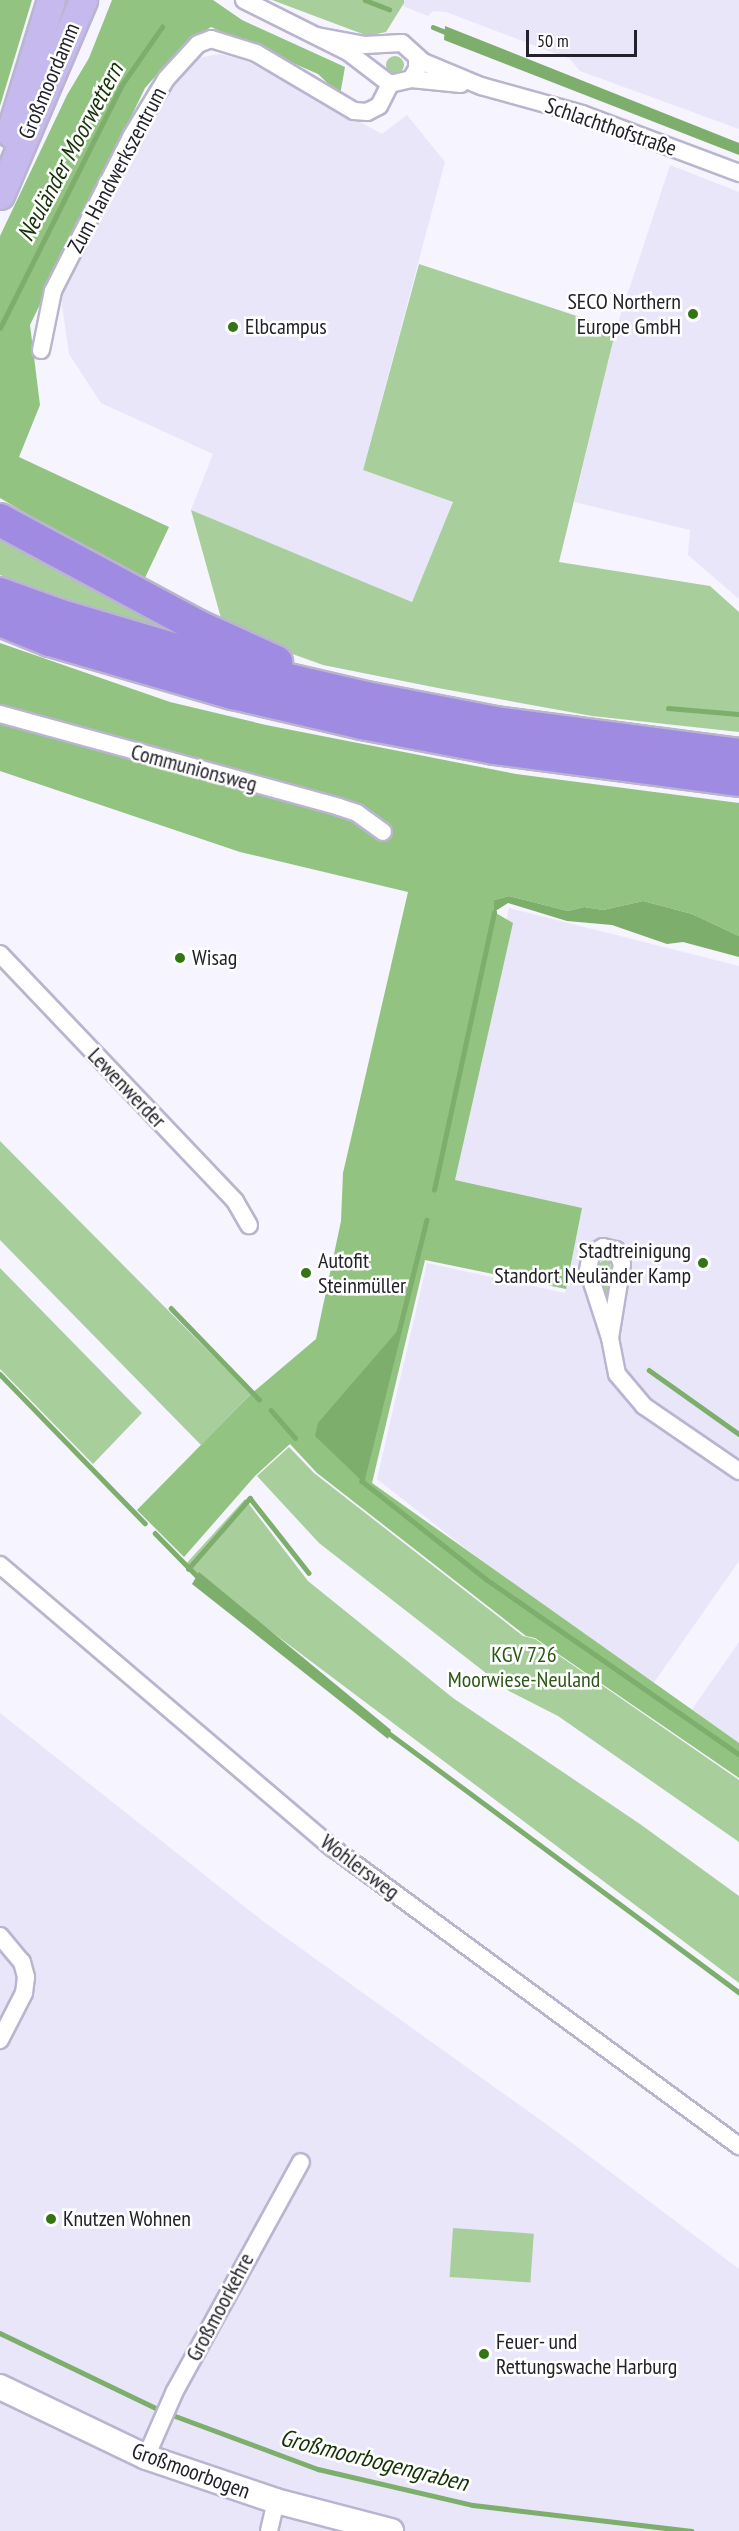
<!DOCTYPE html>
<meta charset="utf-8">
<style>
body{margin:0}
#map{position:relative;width:739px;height:2531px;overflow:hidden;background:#f5f4ff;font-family:"PT Sans Narrow",sans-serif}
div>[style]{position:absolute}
.built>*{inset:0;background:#e9e6fa}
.green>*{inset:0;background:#a8cf9b;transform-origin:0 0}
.round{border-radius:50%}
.forest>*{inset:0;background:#92c380}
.water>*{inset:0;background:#7dae6c}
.stream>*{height:4.5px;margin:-2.25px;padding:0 2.25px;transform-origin:2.25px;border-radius:2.25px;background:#7dae6c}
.roads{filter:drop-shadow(2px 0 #bab5cf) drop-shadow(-2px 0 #bab5cf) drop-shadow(0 2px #bab5cf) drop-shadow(0 -2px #bab5cf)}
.street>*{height:16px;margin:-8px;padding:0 8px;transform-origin:8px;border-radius:8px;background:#fff}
.secondary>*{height:24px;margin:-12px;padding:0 12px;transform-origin:12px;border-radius:12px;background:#fff}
.primary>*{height:27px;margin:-13.5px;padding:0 13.5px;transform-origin:13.5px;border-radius:13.5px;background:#c5b9ed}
.highway>*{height:32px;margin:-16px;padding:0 16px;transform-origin:16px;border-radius:16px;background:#9f8be1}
.dots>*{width:16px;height:16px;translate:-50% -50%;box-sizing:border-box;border:3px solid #fff;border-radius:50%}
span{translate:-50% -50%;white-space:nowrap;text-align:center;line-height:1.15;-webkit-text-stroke:5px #fff;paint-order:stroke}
.street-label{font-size:22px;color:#23212b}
.poi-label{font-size:22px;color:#23212b}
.right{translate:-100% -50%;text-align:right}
.left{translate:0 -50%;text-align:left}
.park-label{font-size:22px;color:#2a5816}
.water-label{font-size:24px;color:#133304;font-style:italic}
.scale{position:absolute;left:526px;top:30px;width:111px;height:27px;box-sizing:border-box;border:3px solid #23212b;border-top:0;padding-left:8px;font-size:18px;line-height:21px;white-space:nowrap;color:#23212b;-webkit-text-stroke:4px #fff;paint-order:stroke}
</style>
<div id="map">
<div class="built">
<i style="clip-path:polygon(404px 0,739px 0,739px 129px,580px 71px,570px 59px,446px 12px,433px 11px,428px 16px,403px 6px)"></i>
<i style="clip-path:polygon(219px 54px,245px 60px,382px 134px,407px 115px,445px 162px,363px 470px,453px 502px,412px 602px,191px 510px,213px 454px,101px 403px,69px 354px,61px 299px,115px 189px,168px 89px,198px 58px)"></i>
<i style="clip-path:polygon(670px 165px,739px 192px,739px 599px,688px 555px,690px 530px,574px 502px,616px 329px)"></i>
<i style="clip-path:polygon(509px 908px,739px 966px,739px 1561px,653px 1684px,544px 1610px,377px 1479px,427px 1263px,565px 1293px,581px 1213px,447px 1181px)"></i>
<i style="clip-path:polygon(739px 1642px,739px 1744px,691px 1711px)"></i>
<i style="clip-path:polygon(0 1713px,264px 1922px,560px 2134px,739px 2269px,739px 2531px,0 2531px)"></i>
</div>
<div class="green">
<i style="clip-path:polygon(272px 0,404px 0,404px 3px,386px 32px,368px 36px)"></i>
<i class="round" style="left:386px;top:56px;width:18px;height:18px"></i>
<i style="clip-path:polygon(419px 264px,616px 329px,559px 562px,710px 586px,739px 612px,739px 732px,592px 716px,438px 688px,323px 665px,224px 629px,191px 510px,412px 602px,453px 502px,363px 470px)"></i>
<i style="clip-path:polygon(0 530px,198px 637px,170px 635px,0 575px)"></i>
<i style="clip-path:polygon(0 1141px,251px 1394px,201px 1445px,0 1240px)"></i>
<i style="clip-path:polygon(603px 1259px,610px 1261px,611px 1270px,607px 1301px,603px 1298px,598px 1266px)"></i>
<i style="clip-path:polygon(0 1268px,142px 1413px,93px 1464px,0 1369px)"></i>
<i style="clip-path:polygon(289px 1447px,314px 1473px,523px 1636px,535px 1639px,739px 1780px,739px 1842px,558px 1716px,509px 1691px,319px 1543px,257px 1476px)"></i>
<i style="clip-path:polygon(245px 1499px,308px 1581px,453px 1698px,640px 1824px,739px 1896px,739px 1983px,184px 1566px)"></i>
<i style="left:453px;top:2228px;width:81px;height:49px;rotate:4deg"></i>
</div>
<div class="forest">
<i style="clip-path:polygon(0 0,32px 0,0 106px)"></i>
<i style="clip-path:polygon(112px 0,213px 0,242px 20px,345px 67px,340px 95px,318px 74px,211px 27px,183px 45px,145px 88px,30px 325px,40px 405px,19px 457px,169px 527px,143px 582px,0 498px,0 236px,67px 95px,89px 58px)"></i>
<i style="clip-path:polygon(0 643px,170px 702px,266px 725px,516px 774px,739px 803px,739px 936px,692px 914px,643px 901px,603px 910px,584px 907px,568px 911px,509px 896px,494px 900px,494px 912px,513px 923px,455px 1180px,582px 1208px,566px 1289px,425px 1260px,372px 1483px,739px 1743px,739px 1778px,535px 1638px,526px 1636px,317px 1473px,290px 1444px,255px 1476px,184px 1557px,137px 1510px,251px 1394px,316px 1339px,341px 1221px,343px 1173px,408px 892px,240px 852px,0 771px)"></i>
</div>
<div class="water">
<i style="clip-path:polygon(445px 26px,739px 143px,739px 155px,444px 40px)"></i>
<i style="clip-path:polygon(509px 896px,568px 911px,584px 907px,603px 910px,643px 901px,662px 906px,692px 914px,739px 936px,739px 957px,683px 942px,667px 944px,612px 925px,567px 921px,508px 903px,494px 912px,494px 900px)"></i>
<i style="clip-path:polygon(399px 1329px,362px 1481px,315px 1436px,318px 1423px)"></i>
<i style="clip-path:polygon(199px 1572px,391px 1730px,388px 1739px,192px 1584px)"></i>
</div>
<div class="stream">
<i style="left:365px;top:0;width:26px;rotate:21deg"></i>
<i style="left:433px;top:27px;width:18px;rotate:22deg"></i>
<i style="left:0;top:328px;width:271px;rotate:-63.4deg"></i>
<i style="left:121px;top:86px;width:72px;rotate:-55.2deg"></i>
<i style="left:668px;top:708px;width:71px;rotate:4.8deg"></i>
<i style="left:434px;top:1190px;width:284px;rotate:-77.8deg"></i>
<i style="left:427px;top:1220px;width:269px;rotate:104deg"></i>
<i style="left:362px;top:1481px;width:158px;rotate:38.3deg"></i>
<i style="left:486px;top:1579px;width:308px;rotate:34.7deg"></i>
<i style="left:171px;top:1308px;width:127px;rotate:46deg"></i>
<i style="left:649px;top:1370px;width:110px;rotate:35.4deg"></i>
<i style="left:0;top:1374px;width:208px;rotate:45.8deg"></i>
<i style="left:271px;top:1410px;width:37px;rotate:49deg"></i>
<i style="left:155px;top:1533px;width:66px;rotate:45.6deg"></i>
<i style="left:188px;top:1569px;width:94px;rotate:-48.9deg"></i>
<i style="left:250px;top:1498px;width:95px;rotate:51.8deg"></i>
<i style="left:386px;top:1731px;width:439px;rotate:36.5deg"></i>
<i style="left:0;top:2333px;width:180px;rotate:25.7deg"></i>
<i style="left:170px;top:2414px;width:158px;rotate:20.4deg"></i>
<i style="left:318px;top:2469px;width:159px;rotate:13.1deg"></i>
<i style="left:473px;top:2505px;width:220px;rotate:6.8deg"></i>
</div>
<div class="roads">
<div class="street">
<i style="left:244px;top:0;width:116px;rotate:26.6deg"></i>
<i style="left:348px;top:52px;width:53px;rotate:37.3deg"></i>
<i style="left:390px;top:84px;width:22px;rotate:-13deg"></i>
<i style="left:411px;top:79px;width:12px;rotate:-59deg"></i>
<i style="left:417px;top:69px;width:12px;rotate:-90deg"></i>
<i style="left:317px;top:36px;width:49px;rotate:10.6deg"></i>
<i style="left:365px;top:45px;width:37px;rotate:-3deg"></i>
<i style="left:402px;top:43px;width:28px;rotate:42deg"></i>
<i style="left:423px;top:62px;width:63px;rotate:22.5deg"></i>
<i style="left:481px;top:86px;width:105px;rotate:15.5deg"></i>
<i style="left:582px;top:114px;width:168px;rotate:20.6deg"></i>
<i style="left:411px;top:79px;width:50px;rotate:5.7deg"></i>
<i style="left:41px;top:350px;width:60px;rotate:-78.5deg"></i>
<i style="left:53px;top:291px;width:173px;rotate:-63.1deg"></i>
<i style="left:131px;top:137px;width:68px;rotate:-58.9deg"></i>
<i style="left:166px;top:79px;width:47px;rotate:-47.6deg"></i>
<i style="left:198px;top:44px;width:14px;rotate:-21deg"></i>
<i style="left:211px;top:39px;width:47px;rotate:17.3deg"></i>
<i style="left:256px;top:53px;width:114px;rotate:30.6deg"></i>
<i style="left:354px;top:111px;width:13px;rotate:4deg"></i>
<i style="left:367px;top:112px;width:13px;rotate:-27deg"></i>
<i style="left:379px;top:106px;width:25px;rotate:-63deg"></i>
<i style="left:0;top:714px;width:352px;rotate:15.3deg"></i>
<i style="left:339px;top:807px;width:19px;rotate:18deg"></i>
<i style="left:357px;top:813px;width:32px;rotate:36deg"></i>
<i style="left:0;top:954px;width:341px;rotate:46.4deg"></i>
<i style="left:235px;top:1201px;width:28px;rotate:60deg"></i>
<i style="left:610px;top:1338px;width:71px;rotate:-107.9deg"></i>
<i style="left:588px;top:1270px;width:16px;rotate:-79deg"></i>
<i style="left:591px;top:1254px;width:14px;rotate:-30deg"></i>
<i style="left:603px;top:1247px;width:13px;rotate:13deg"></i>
<i style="left:616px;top:1250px;width:15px;rotate:67deg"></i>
<i style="left:622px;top:1264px;width:75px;rotate:99.2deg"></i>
<i style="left:610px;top:1338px;width:37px;rotate:79deg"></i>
<i style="left:617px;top:1374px;width:42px;rotate:49.8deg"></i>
<i style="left:644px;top:1406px;width:115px;rotate:34.4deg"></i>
<i style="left:0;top:1565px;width:437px;rotate:40.4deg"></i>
<i style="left:333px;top:1848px;width:504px;rotate:36.28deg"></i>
<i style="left:0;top:1936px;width:34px;rotate:50deg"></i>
<i style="left:22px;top:1962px;width:16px;rotate:75deg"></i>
<i style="left:26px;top:1977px;width:16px;rotate:97deg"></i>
<i style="left:24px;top:1993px;width:53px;rotate:117.1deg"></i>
<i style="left:146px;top:2457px;width:72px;rotate:-66.3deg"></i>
<i style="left:175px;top:2391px;width:261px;rotate:-61.2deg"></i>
<i style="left:269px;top:2531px;width:31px;rotate:-77deg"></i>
</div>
<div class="secondary">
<i style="left:0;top:2387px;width:162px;rotate:25.6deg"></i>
<i style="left:146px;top:2457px;width:137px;rotate:18.7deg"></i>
<i style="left:276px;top:2501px;width:119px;rotate:14.6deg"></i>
</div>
<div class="primary">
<i style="left:10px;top:133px;width:139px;rotate:-72.9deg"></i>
<i style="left:0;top:195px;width:212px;rotate:-66.9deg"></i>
</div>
<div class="highway">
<i style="left:0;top:520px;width:224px;rotate:28.3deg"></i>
<i style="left:197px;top:626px;width:87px;rotate:24.5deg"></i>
<i style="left:0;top:594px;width:62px;rotate:19.9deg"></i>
<i style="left:58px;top:615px;width:187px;rotate:16.5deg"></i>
<i style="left:237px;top:668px;width:132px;rotate:13.1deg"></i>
<i style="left:366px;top:698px;width:132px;rotate:10.9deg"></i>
<i style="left:496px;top:723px;width:245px;rotate:7.5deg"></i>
<i style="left:0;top:620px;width:54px;rotate:21.8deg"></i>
<i style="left:50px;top:640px;width:191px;rotate:16.2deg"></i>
<i style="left:233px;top:693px;width:132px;rotate:13.1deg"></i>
<i style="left:362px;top:723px;width:134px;rotate:10.7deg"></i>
<i style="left:494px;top:748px;width:247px;rotate:7.4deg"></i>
</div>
</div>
<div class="dots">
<i style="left:693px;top:314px;background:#347513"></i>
<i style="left:233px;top:327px;background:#347513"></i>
<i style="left:180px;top:958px;background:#347513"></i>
<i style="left:703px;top:1263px;background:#347513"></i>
<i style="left:306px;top:1273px;background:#347513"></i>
<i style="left:51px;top:2219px;background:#347513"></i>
<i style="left:484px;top:2354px;background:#347513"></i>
</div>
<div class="street-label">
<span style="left:49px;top:81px;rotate:-67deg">Großmoordamm</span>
<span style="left:611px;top:127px;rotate:19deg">Schlachthofstraße</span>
<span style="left:117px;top:170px;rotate:-62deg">Zum Handwerkszentrum</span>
<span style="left:194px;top:768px;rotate:15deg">Communionsweg</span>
<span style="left:127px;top:1088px;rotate:46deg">Lewenwerder</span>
<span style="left:360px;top:1867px;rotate:37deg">Wohlersweg</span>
<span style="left:220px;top:2307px;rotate:-62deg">Großmoorkehre</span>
<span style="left:191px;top:2471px;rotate:20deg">Großmoorbogen</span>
</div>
<div class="poi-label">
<span class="right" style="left:681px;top:314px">SECO Northern<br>Europe GmbH</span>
<span class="left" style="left:245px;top:327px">Elbcampus</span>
<span class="left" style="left:192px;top:958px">Wisag</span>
<span class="right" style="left:691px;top:1263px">Stadtreinigung<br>Standort Neuländer Kamp</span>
<span class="left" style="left:318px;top:1273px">Autofit<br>Steinmüller</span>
<span class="left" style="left:63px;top:2219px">Knutzen Wohnen</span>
<span class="left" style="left:496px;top:2354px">Feuer- und<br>Rettungswache Harburg</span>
</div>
<div class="park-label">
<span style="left:524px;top:1667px">KGV 726<br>Moorwiese-Neuland</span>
</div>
<div class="water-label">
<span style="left:70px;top:152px;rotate:-62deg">Neuländer Moorwettern</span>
<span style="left:374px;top:2460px;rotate:14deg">Großmoorbogengraben</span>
</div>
<div class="scale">50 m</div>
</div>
